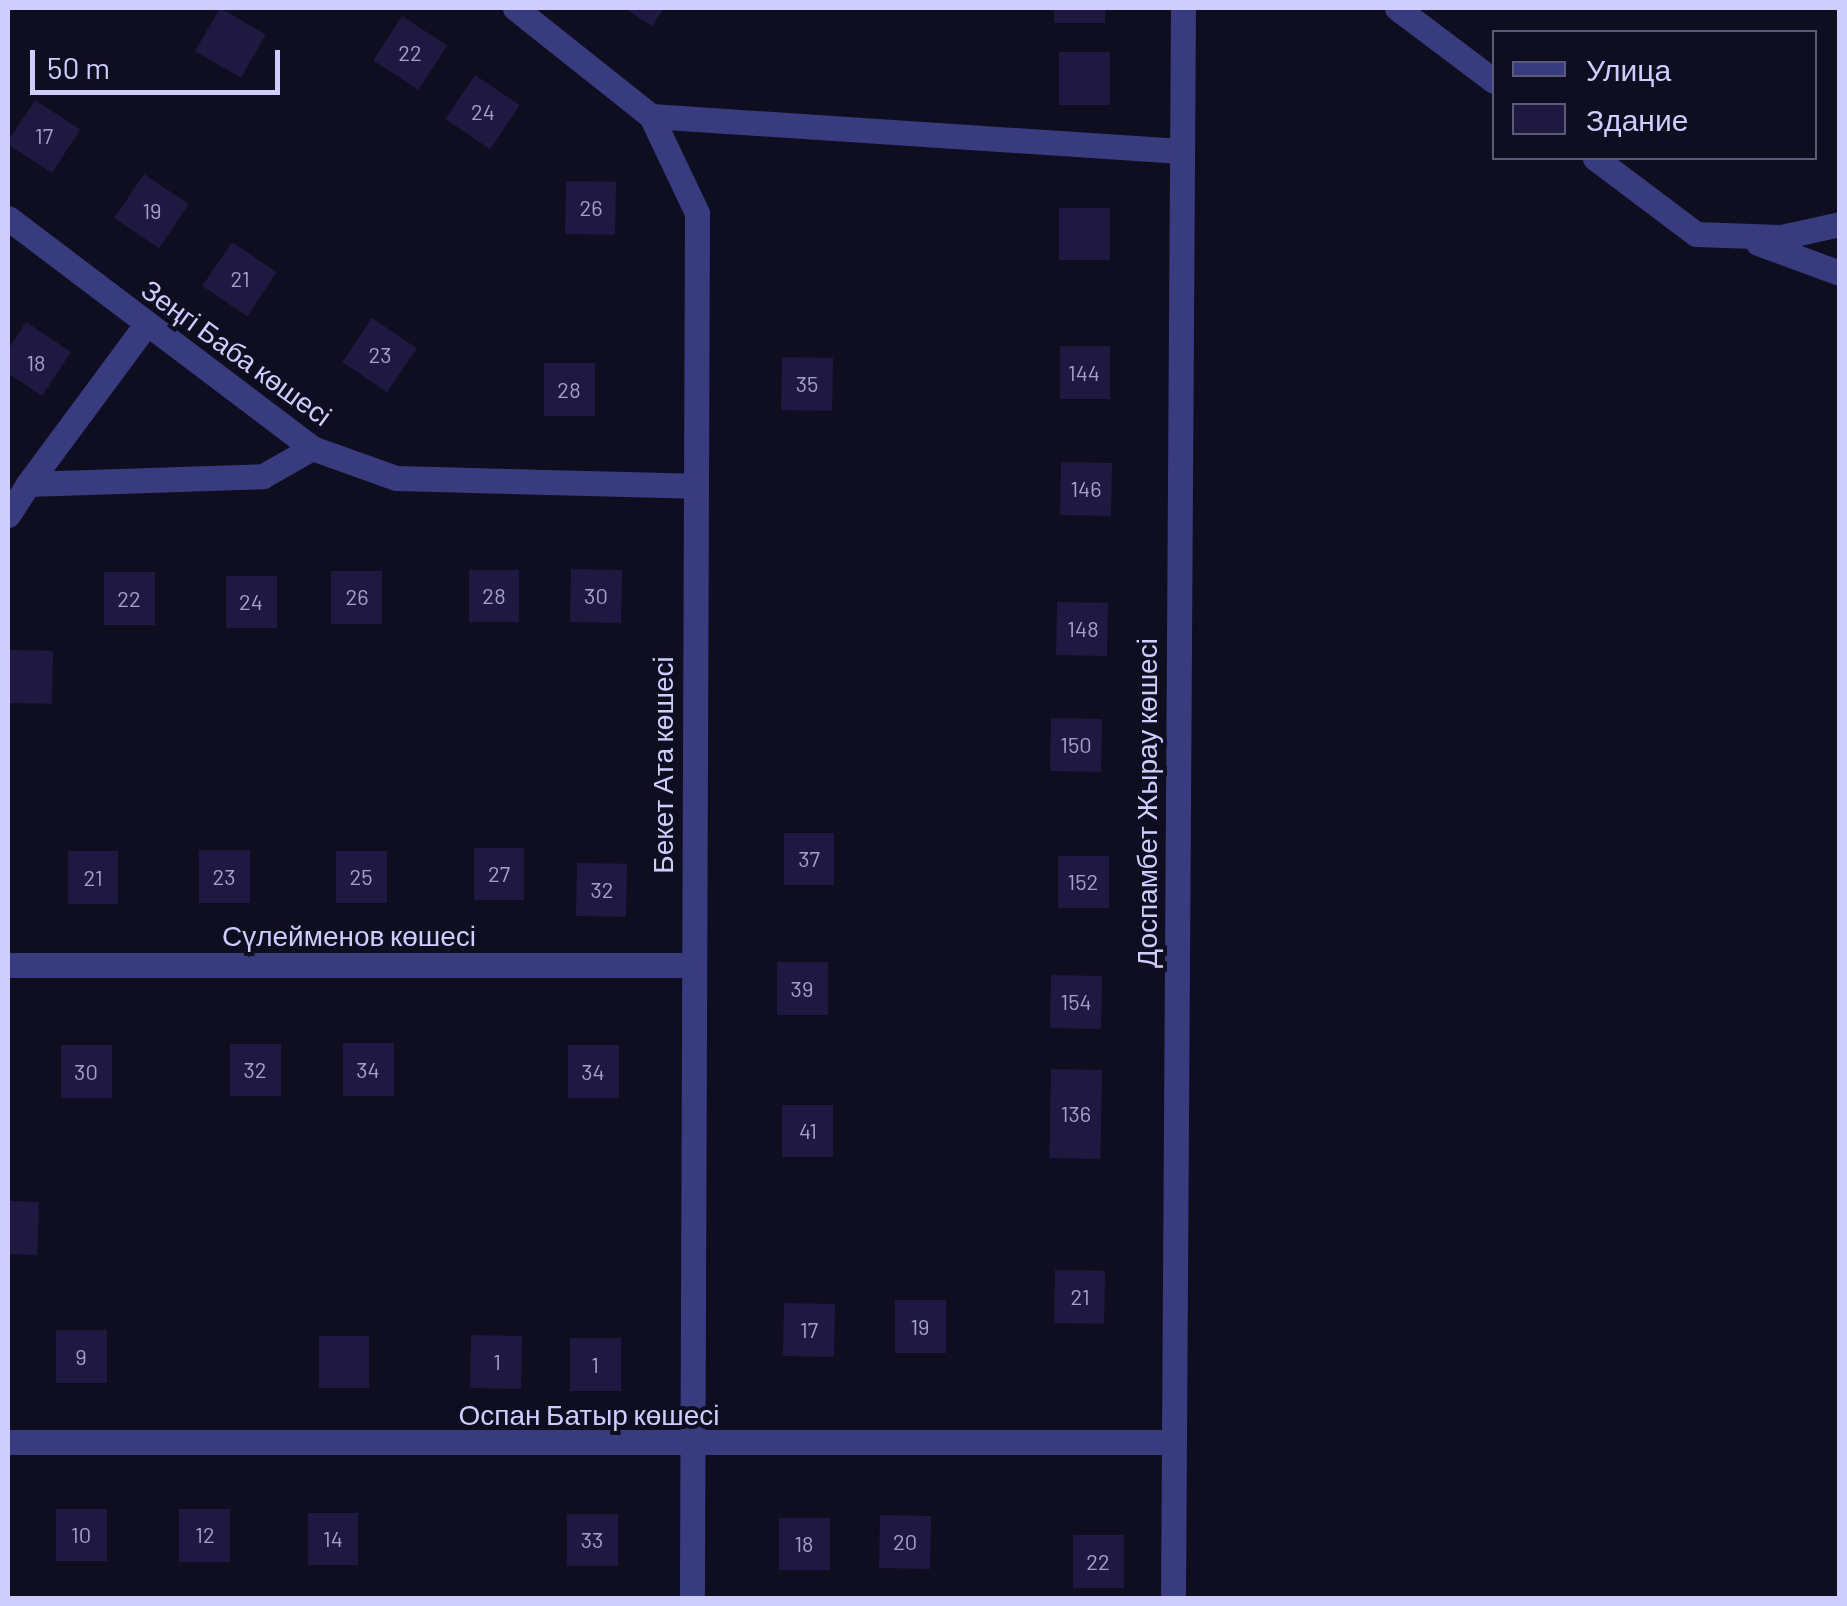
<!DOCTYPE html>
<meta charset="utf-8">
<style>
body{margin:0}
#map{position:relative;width:1847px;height:1606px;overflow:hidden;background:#0f0d20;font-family:Barlow,sans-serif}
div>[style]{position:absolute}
.building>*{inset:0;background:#1f1941;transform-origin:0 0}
.minor>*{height:25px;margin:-12.5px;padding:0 12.5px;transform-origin:12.5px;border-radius:12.5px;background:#393b7f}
span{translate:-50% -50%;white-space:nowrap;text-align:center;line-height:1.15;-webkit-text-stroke:8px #0f0d20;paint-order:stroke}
.number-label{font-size:22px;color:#a3a0cf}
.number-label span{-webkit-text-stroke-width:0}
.street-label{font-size:28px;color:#cfcdfe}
.frame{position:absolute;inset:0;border:10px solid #cfcdfe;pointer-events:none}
.legend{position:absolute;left:1492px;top:30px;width:325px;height:130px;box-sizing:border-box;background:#0f0d20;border:2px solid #5c5a79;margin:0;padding:12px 18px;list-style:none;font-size:30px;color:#cfcdfe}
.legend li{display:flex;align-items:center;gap:20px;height:50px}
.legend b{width:50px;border:2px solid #5c5a79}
.scale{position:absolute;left:30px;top:50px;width:250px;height:45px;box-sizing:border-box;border:5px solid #cfcdfe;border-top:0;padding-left:12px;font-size:30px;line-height:35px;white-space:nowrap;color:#cfcdfe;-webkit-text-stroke:8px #0f0d20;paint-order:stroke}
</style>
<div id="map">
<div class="building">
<i style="left:220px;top:8px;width:53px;height:50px;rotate:30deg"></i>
<i style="clip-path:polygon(624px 8px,664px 8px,652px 26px)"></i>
<i style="left:1054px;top:8px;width:51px;height:15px"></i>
<i style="left:402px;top:16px;width:54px;height:53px;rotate:33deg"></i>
<i style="left:1059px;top:52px;width:51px;height:53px"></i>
<i style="left:475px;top:75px;width:54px;height:53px;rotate:34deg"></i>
<i style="left:35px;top:100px;width:54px;height:52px;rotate:33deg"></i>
<i style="left:144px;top:174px;width:54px;height:53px;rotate:34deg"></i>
<i style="left:566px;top:181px;width:50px;height:53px;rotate:1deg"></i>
<i style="left:1059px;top:208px;width:51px;height:52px"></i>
<i style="left:232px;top:242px;width:54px;height:53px;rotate:34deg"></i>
<i style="left:372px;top:318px;width:54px;height:53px;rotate:34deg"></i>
<i style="clip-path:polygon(26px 322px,71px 352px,42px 396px,8px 373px,8px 350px)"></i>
<i style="left:1060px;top:346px;width:50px;height:53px"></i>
<i style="left:782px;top:357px;width:51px;height:53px;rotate:1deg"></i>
<i style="left:544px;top:363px;width:51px;height:53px"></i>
<i style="left:1061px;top:462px;width:51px;height:53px;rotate:1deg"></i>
<i style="left:571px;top:569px;width:51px;height:53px;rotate:1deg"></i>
<i style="left:469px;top:570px;width:50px;height:52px"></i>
<i style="left:331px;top:571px;width:51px;height:53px"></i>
<i style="left:104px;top:572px;width:51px;height:53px"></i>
<i style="left:226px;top:576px;width:51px;height:52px"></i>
<i style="left:1057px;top:602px;width:51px;height:53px;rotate:1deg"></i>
<i style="left:8px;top:650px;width:45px;height:53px;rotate:1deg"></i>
<i style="left:1051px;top:718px;width:51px;height:53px;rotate:1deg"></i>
<i style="left:784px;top:833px;width:50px;height:52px"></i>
<i style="left:474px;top:848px;width:50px;height:52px"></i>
<i style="left:199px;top:850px;width:51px;height:53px"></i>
<i style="left:68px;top:851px;width:50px;height:53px"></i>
<i style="left:336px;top:851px;width:51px;height:52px"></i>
<i style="left:1058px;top:856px;width:51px;height:52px"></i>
<i style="left:577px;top:863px;width:50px;height:53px;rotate:1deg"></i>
<i style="left:777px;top:962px;width:51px;height:53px"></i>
<i style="left:1051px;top:975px;width:51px;height:53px;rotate:1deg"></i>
<i style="left:343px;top:1043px;width:51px;height:53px"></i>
<i style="left:230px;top:1044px;width:51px;height:52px"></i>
<i style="left:61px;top:1045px;width:51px;height:53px"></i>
<i style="left:568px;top:1045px;width:51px;height:53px"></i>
<i style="left:1051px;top:1069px;width:51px;height:89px;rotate:1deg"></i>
<i style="left:782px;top:1105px;width:51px;height:52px"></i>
<i style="left:8px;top:1201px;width:31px;height:53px;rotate:2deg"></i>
<i style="left:1055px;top:1270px;width:50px;height:53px;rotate:1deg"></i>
<i style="left:895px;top:1300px;width:51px;height:53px"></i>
<i style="left:784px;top:1303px;width:51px;height:53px;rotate:1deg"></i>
<i style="left:56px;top:1330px;width:51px;height:53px"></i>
<i style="left:471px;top:1335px;width:51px;height:53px;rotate:1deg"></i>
<i style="left:319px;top:1336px;width:50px;height:52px"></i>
<i style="left:570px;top:1338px;width:51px;height:53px"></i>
<i style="left:56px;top:1509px;width:51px;height:52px"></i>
<i style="left:179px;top:1509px;width:51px;height:53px"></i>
<i style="left:308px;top:1513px;width:50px;height:52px"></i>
<i style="left:567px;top:1514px;width:51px;height:52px"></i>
<i style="left:880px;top:1515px;width:51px;height:53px;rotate:1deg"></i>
<i style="left:779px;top:1518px;width:51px;height:52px"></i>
<i style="left:1073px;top:1535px;width:51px;height:53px"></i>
</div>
<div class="minor">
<i style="left:515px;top:8px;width:174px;rotate:38.5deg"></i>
<i style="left:651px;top:116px;width:107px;rotate:64.6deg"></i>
<i style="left:697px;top:213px;width:1385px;rotate:90.21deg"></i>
<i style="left:1397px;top:8px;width:121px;rotate:37deg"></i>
<i style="left:651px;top:116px;width:531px;rotate:3.78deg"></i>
<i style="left:1595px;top:158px;width:126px;rotate:37deg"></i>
<i style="left:1696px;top:234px;width:85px;rotate:2deg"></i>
<i style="left:1781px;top:237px;width:60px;rotate:-12.4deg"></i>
<i style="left:8px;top:218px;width:381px;rotate:37.1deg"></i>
<i style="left:312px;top:448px;width:89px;rotate:19.7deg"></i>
<i style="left:396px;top:478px;width:298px;rotate:1.5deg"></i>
<i style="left:1758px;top:243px;width:87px;rotate:20.1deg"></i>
<i style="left:28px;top:484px;width:200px;rotate:-53.5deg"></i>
<i style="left:8px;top:515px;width:37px;rotate:-57deg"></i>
<i style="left:28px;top:484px;width:235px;rotate:-1.9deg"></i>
<i style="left:263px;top:476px;width:56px;rotate:-29.7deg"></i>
<i style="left:8px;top:965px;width:683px"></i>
<i style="left:8px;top:1442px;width:1163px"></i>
<i style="left:1173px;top:1598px;width:1590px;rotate:-89.64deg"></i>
</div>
<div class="number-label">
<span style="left:410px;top:53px">22</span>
<span style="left:483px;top:112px">24</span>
<span style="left:44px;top:136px">17</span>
<span style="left:591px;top:208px">26</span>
<span style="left:152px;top:211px">19</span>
<span style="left:240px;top:279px">21</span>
<span style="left:380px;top:355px">23</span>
<span style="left:36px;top:363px">18</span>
<span style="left:1084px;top:373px">144</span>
<span style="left:807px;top:384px">35</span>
<span style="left:569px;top:390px">28</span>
<span style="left:1086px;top:489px">146</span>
<span style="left:494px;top:596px">28</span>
<span style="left:596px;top:596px">30</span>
<span style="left:357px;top:597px">26</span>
<span style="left:129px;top:599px">22</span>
<span style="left:251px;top:602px">24</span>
<span style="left:1083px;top:629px">148</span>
<span style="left:1076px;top:745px">150</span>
<span style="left:809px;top:859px">37</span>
<span style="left:499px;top:874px">27</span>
<span style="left:224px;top:877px">23</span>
<span style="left:361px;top:877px">25</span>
<span style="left:93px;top:878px">21</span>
<span style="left:1083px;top:882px">152</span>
<span style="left:602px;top:890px">32</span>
<span style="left:802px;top:989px">39</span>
<span style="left:1076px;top:1002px">154</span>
<span style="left:255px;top:1070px">32</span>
<span style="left:368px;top:1070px">34</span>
<span style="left:86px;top:1072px">30</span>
<span style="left:593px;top:1072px">34</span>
<span style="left:1076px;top:1114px">136</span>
<span style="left:808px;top:1131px">41</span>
<span style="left:1080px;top:1297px">21</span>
<span style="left:920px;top:1327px">19</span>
<span style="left:809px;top:1330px">17</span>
<span style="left:81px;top:1357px">9</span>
<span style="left:497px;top:1362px">1</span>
<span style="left:595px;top:1365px">1</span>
<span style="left:81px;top:1535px">10</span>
<span style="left:205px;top:1535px">12</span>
<span style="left:333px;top:1539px">14</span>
<span style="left:592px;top:1540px">33</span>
<span style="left:905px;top:1542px">20</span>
<span style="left:804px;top:1544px">18</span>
<span style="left:1098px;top:1562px">22</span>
</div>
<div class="street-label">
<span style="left:237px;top:352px;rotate:36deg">Зеңгі Баба көшесі</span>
<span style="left:662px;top:765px;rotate:-90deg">Бекет Ата көшесі</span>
<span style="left:1146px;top:803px;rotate:-90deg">Доспамбет Жырау көшесі</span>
<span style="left:349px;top:935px">Сүлейменов көшесі</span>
<span style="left:589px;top:1414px">Оспан Батыр көшесі</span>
</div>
<div class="frame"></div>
<ul class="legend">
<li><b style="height:12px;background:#393b7f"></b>Улица</li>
<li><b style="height:28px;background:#1f1941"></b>Здание</li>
</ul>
<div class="scale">50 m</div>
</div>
